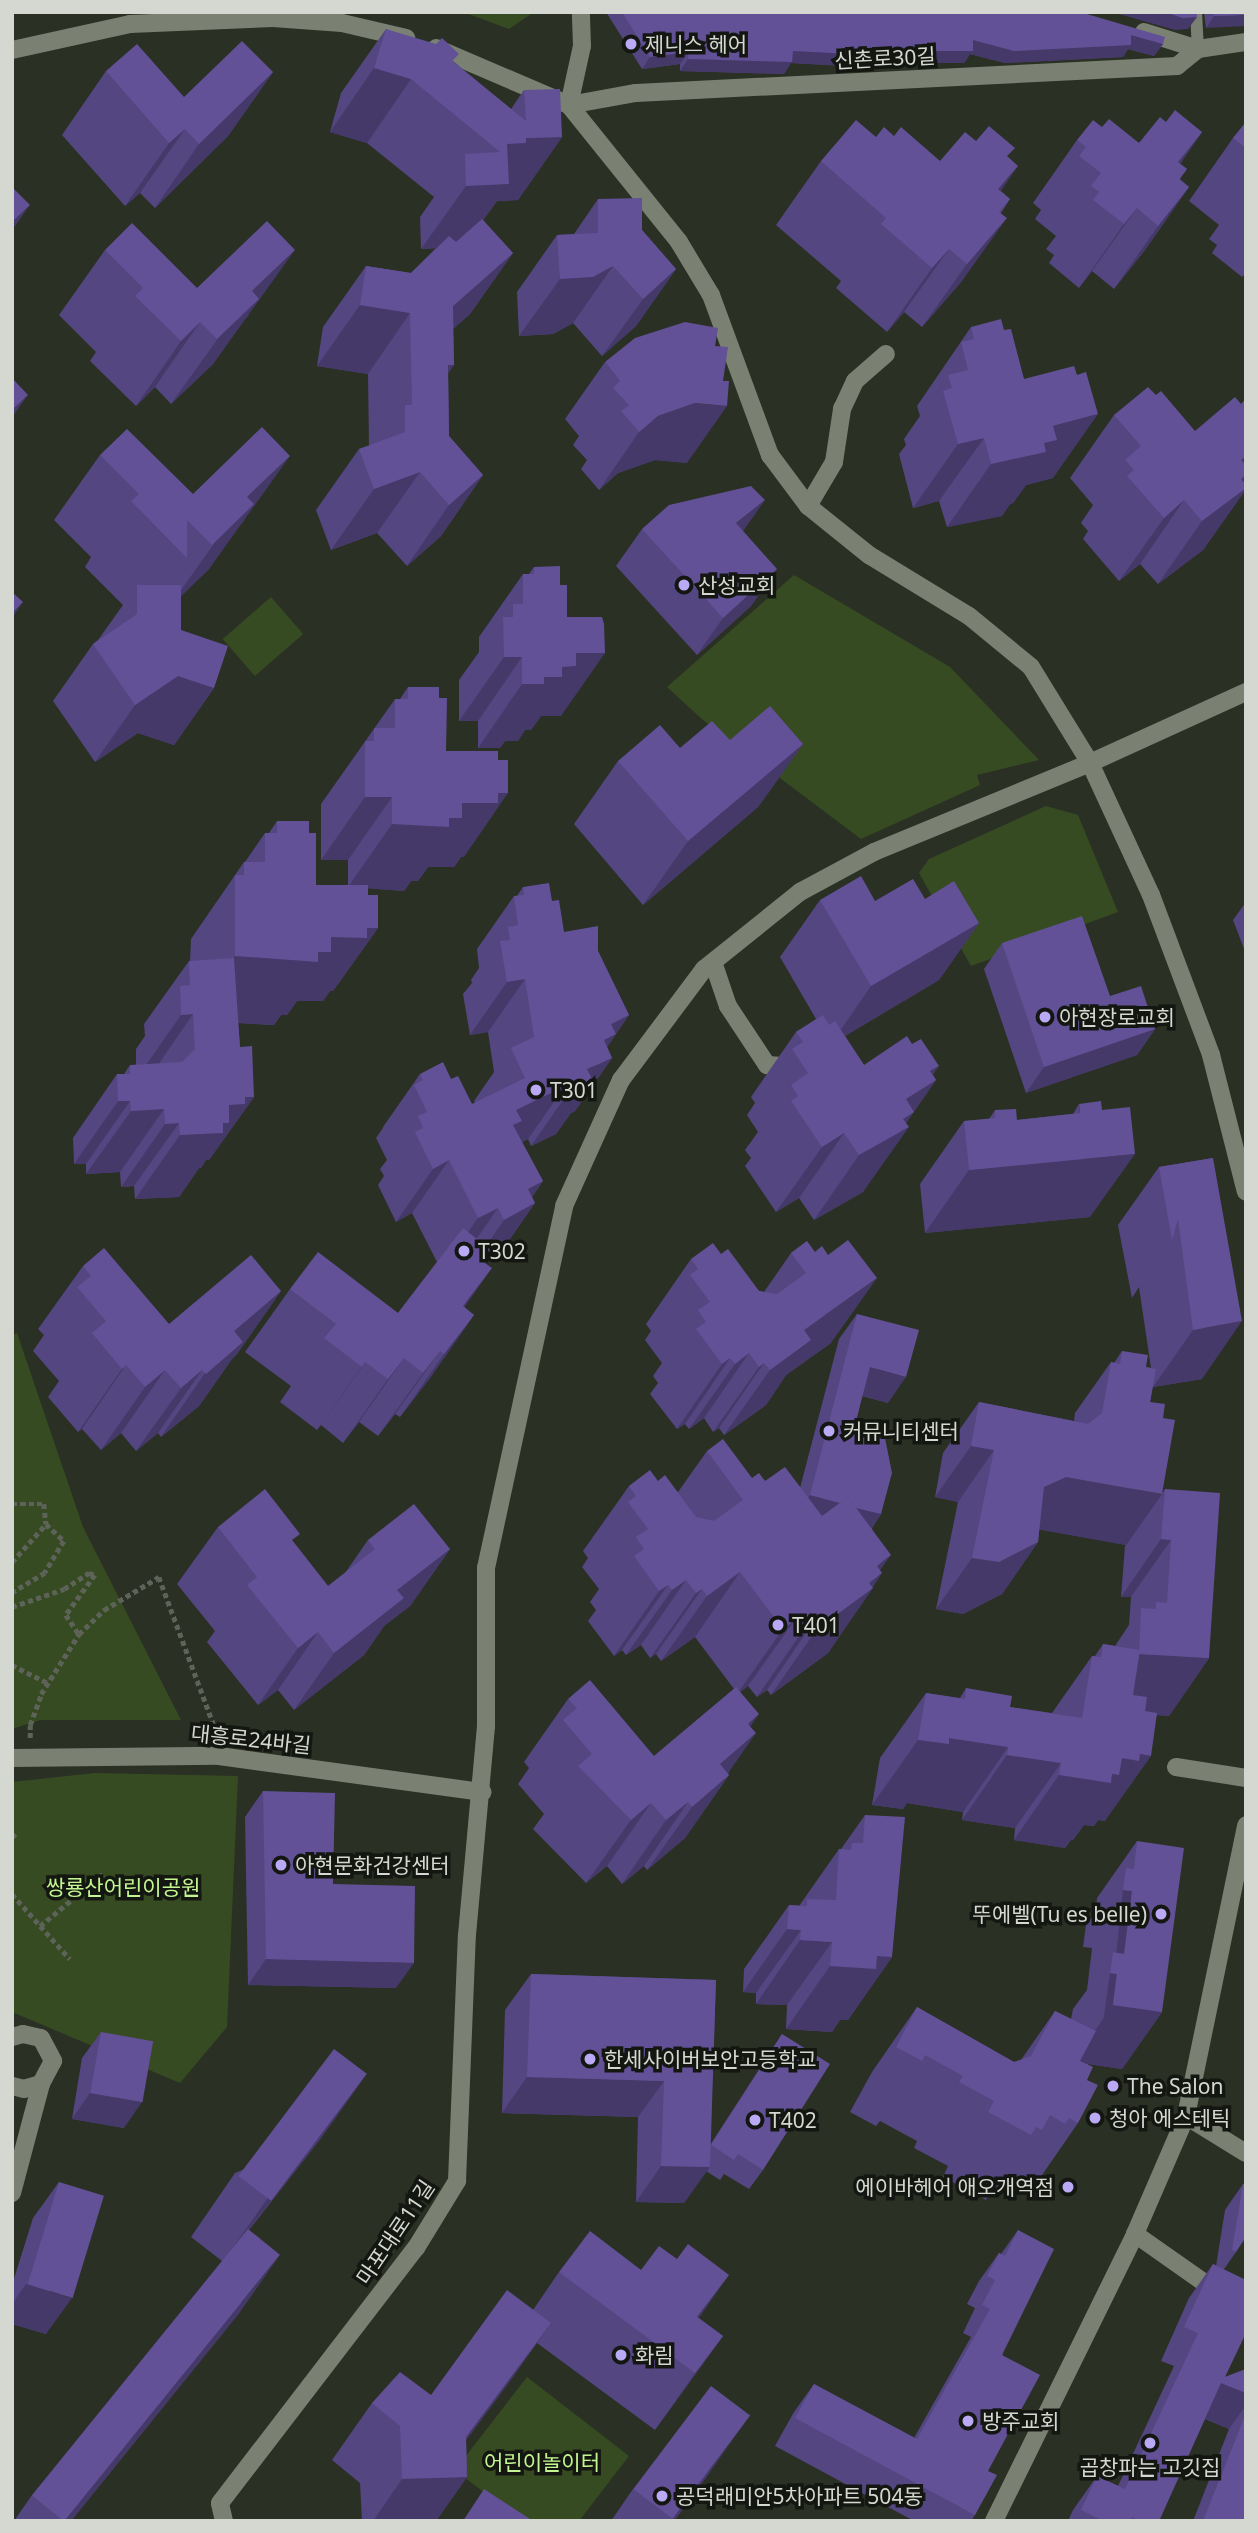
<!DOCTYPE html>
<meta charset="utf-8">
<style>
body{margin:0}
#map{position:relative;width:1258px;height:2533px;overflow:hidden;background:#2a3024;font-family:"Noto Sans","Noto Sans KR",sans-serif}
div>[style]{position:absolute}
.green>*{inset:0;background:#374b22;transform-origin:0 0}
.path>*{height:4.5px;margin-top:-2.25px;transform-origin:0;background:repeating-linear-gradient(90deg,#5e6359 0 5px,transparent 0 8.5px)}
.lane>*{height:12px;margin:-6px;padding:0 6px;transform-origin:6px;border-radius:6px;background:#7a8173}
.street>*{height:18px;margin:-9px;padding:0 9px;transform-origin:9px;border-radius:9px;background:#7a8173}
.wall>*{inset:0;background:#544681}
.shaded-wall>*{inset:0;background:#453969;transform-origin:0 0}
.building>*{inset:0;background:#625196;transform-origin:0 0}
.dots>*{width:19px;height:19px;translate:-50% -50%;box-sizing:border-box;border:4px solid #141711;border-radius:50%}
span{translate:-50% -50%;white-space:nowrap;text-align:center;line-height:1.15;-webkit-text-stroke:7px #141711;paint-order:stroke}
.poi-label{font-size:21px;color:#d4d8d1}
.left{translate:0 -50%;text-align:left}
.right{translate:-100% -50%;text-align:right}
.street-label{font-size:21px;color:#d4d8d1}
.park-label{font-size:21px;color:#c3f691}
.frame{position:absolute;inset:0;border:14px solid #d4d8d1;pointer-events:none}
</style>
<div id="map">
<div class="green">
<i style="clip-path:polygon(463px 12px,534px 12px,509px 29px)"></i>
<i style="clip-path:polygon(794px 575px,950px 667px,1039px 760px,977px 775px,980px 785px,861px 839px,703px 720px,667px 687px)"></i>
<i style="left:271px;top:597px;width:49px;height:64px;rotate:49deg"></i>
<i style="clip-path:polygon(1046px 806px,1078px 815px,1118px 912px,971px 966px,919px 873px,929px 859px)"></i>
<i style="clip-path:polygon(17px 1333px,83px 1527px,181px 1720px,40px 1720px,12px 1729px,12px 1335px)"></i>
<i style="clip-path:polygon(95px 1773px,238px 1776px,227px 2027px,180px 2083px,12px 2012px,12px 1782px)"></i>
<i style="clip-path:polygon(527px 2377px,629px 2456px,579px 2521px,521px 2521px,455px 2470px)"></i>
</div>
<div class="path">
<i style="left:12px;top:1504px;width:32px"></i>
<i style="left:44px;top:1504px;width:20px;rotate:84deg"></i>
<i style="left:12px;top:1562px;width:51px;rotate:-48.2deg"></i>
<i style="left:46px;top:1524px;width:25px;rotate:43deg"></i>
<i style="left:64px;top:1541px;width:37px;rotate:121deg"></i>
<i style="left:45px;top:1573px;width:39px;rotate:149deg"></i>
<i style="left:12px;top:1607px;width:55px;rotate:-19.1deg"></i>
<i style="left:64px;top:1589px;width:30px;rotate:-33deg"></i>
<i style="left:89px;top:1573px;width:6px;rotate:18deg"></i>
<i style="left:95px;top:1575px;width:49px;rotate:125.9deg"></i>
<i style="left:66px;top:1615px;width:23px;rotate:56deg"></i>
<i style="left:12px;top:1665px;width:40px;rotate:26.6deg"></i>
<i style="left:30px;top:1738px;width:13px;rotate:-90deg"></i>
<i style="left:30px;top:1725px;width:33px;rotate:-70deg"></i>
<i style="left:41px;top:1694px;width:71px;rotate:-57.7deg"></i>
<i style="left:79px;top:1634px;width:35px;rotate:-44deg"></i>
<i style="left:104px;top:1610px;width:64px;rotate:-31deg"></i>
<i style="left:159px;top:1577px;width:167px;rotate:69.7deg"></i>
<i style="left:12px;top:1834px;width:5px;rotate:37deg"></i>
<i style="left:12px;top:1894px;width:87px;rotate:48.3deg"></i>
<i style="left:40px;top:1926px;width:83px;rotate:-39.6deg"></i>
</div>
<div class="lane">
<i style="left:1196px;top:12px;width:37px;rotate:87deg"></i>
</div>
<div class="street">
<i style="left:1144px;top:32px;width:57px;rotate:17.5deg"></i>
<i style="left:1198px;top:49px;width:49px;rotate:-8.3deg"></i>
<i style="left:436px;top:48px;width:145px;rotate:23.2deg"></i>
<i style="left:569px;top:105px;width:176px;rotate:51.2deg"></i>
<i style="left:679px;top:242px;width:62px;rotate:58.9deg"></i>
<i style="left:711px;top:295px;width:171px;rotate:69.8deg"></i>
<i style="left:770px;top:455px;width:64px;rotate:53.3deg"></i>
<i style="left:808px;top:506px;width:78px;rotate:38.8deg"></i>
<i style="left:869px;top:555px;width:117px;rotate:31.4deg"></i>
<i style="left:969px;top:616px;width:80px;rotate:39.4deg"></i>
<i style="left:1031px;top:667px;width:113px;rotate:58.4deg"></i>
<i style="left:1090px;top:763px;width:145px;rotate:65.2deg"></i>
<i style="left:1151px;top:895px;width:171px;rotate:69.4deg"></i>
<i style="left:1211px;top:1055px;width:141px;rotate:75.7deg"></i>
<i style="left:12px;top:50px;width:121px;rotate:-12.4deg"></i>
<i style="left:130px;top:24px;width:143px;rotate:-2.4deg"></i>
<i style="left:273px;top:18px;width:69px;rotate:4.1deg"></i>
<i style="left:342px;top:23px;width:66px;rotate:13.2deg"></i>
<i style="left:569px;top:105px;width:68px;rotate:-10.2deg"></i>
<i style="left:636px;top:93px;width:542px;rotate:-2.86deg"></i>
<i style="left:1177px;top:66px;width:27px;rotate:-39deg"></i>
<i style="left:569px;top:105px;width:60px;rotate:-77.6deg"></i>
<i style="left:582px;top:46px;width:34px;rotate:-92deg"></i>
<i style="left:808px;top:506px;width:51px;rotate:-59.4deg"></i>
<i style="left:834px;top:462px;width:54px;rotate:-81.4deg"></i>
<i style="left:842px;top:409px;width:31px;rotate:-65deg"></i>
<i style="left:855px;top:381px;width:41px;rotate:-41.1deg"></i>
<i style="left:713px;top:962px;width:46px;rotate:71.2deg"></i>
<i style="left:728px;top:1006px;width:71px;rotate:56.5deg"></i>
<i style="left:767px;top:1065px;width:30px;rotate:4deg"></i>
<i style="left:12px;top:1758px;width:207px;rotate:-0.6deg"></i>
<i style="left:219px;top:1756px;width:266px;rotate:7.8deg"></i>
<i style="left:1176px;top:1767px;width:71px;rotate:8.9deg"></i>
<i style="left:12px;top:2037px;width:11px;rotate:-15deg"></i>
<i style="left:23px;top:2034px;width:18px;rotate:13deg"></i>
<i style="left:41px;top:2038px;width:26px;rotate:62deg"></i>
<i style="left:53px;top:2061px;width:26px;rotate:118deg"></i>
<i style="left:41px;top:2084px;width:18px;rotate:164deg"></i>
<i style="left:24px;top:2089px;width:12px;rotate:-166deg"></i>
<i style="left:1186px;top:2116px;width:70px;rotate:31.7deg"></i>
<i style="left:12px;top:2193px;width:113px;rotate:-75.1deg"></i>
<i style="left:1135px;top:2234px;width:136px;rotate:35.1deg"></i>
<i style="left:224px;top:2521px;width:18px;rotate:-103deg"></i>
<i style="left:220px;top:2503px;width:322px;rotate:-52.5deg"></i>
<i style="left:416px;top:2248px;width:79px;rotate:-58.5deg"></i>
<i style="left:457px;top:2181px;width:246px;rotate:-87.7deg"></i>
<i style="left:467px;top:1935px;width:210px;rotate:-84.8deg"></i>
<i style="left:486px;top:1726px;width:158px;rotate:-90deg"></i>
<i style="left:486px;top:1568px;width:370px;rotate:-77.8deg"></i>
<i style="left:564px;top:1206px;width:138px;rotate:-65.7deg"></i>
<i style="left:621px;top:1080px;width:139px;rotate:-53.2deg"></i>
<i style="left:704px;top:969px;width:123px;rotate:-38.7deg"></i>
<i style="left:800px;top:892px;width:84px;rotate:-28.4deg"></i>
<i style="left:874px;top:852px;width:234px;rotate:-22.4deg"></i>
<i style="left:1090px;top:763px;width:171px;rotate:-24.5deg"></i>
<i style="left:994px;top:2521px;width:320px;rotate:-63.8deg"></i>
<i style="left:1135px;top:2234px;width:129px;rotate:-66.6deg"></i>
<i style="left:1186px;top:2116px;width:297px;rotate:-78.3deg"></i>
</div>
<div class="wall">
<i style="clip-path:polygon(606px 12px,1080px 12px,1163px 44px,1154px 56px,1128px 49px,1123px 57px,1005px 63px,970px 54px,964px 63px,887px 63px,883px 68px,791px 63px,784px 74px,680px 71px,680px 64px,642px 69px)"></i>
<i style="clip-path:polygon(1204px 12px,1246px 12px,1206px 28px)"></i>
<i style="clip-path:polygon(386px 29px,453px 61px,511px 109px,524px 90px,562px 137px,518px 200px,497px 201px,483px 220px,513px 253px,470px 314px,453px 329px,454px 365px,448px 373px,449px 436px,483px 475px,441px 536px,407px 566px,377px 533px,331px 550px,316px 510px,359px 449px,369px 446px,368px 374px,317px 366px,323px 327px,366px 266px,411px 273px,436px 248px,421px 249px,420px 217px,434px 197px,367px 143px,330px 132px,341px 93px)"></i>
<i style="clip-path:polygon(106px 71px,184px 97px,273px 72px,228px 136px,155px 208px,140px 193px,125px 206px,62px 135px)"></i>
<i style="clip-path:polygon(1166px 122px,1202px 132px,1180px 164px,1187px 169px,1180px 179px,1189px 187px,1145px 250px,1114px 289px,1092px 271px,1079px 288px,1049px 263px,1054px 255px,1046px 249px,1056px 236px,1035px 219px,1041px 210px,1033px 203px,1077px 140px,1102px 127px,1139px 143px)"></i>
<i style="clip-path:polygon(1246px 122px,1246px 273px,1242px 277px,1212px 253px,1217px 245px,1209px 239px,1219px 225px,1189px 201px,1233px 138px)"></i>
<i style="clip-path:polygon(894px 136px,940px 161px,976px 141px,1008px 157px,1001px 191px,1010px 199px,1001px 213px,962px 281px,922px 327px,904px 312px,887px 332px,836px 288px,841px 281px,776px 225px,821px 161px,876px 137px)"></i>
<i style="clip-path:polygon(598px 199px,642px 230px,676px 269px,636px 326px,602px 356px,573px 323px,553px 334px,519px 336px,517px 292px,557px 235px,574px 234px)"></i>
<i style="clip-path:polygon(105px 250px,197px 288px,249px 315px,244px 320px,213px 364px,171px 404px,155px 387px,136px 406px,90px 361px,96px 352px,59px 315px)"></i>
<i style="clip-path:polygon(971px 327px,1004px 330px,1024px 379px,1053px 478px,1026px 485px,1013px 503px,1010px 504px,1002px 516px,947px 527px,939px 501px,913px 508px,899px 454px,906px 445px,904px 439px,920px 416px,917px 406px)"></i>
<i style="clip-path:polygon(605px 362px,687px 463px,655px 460px,618px 473px,599px 490px,581px 469px,587px 460px,573px 445px,579px 436px,565px 419px)"></i>
<i style="clip-path:polygon(1156px 395px,1195px 431px,1241px 404px,1246px 399px,1246px 482px,1244px 483px,1246px 485px,1246px 489px,1203px 550px,1158px 584px,1140px 564px,1119px 581px,1083px 539px,1088px 531px,1081px 523px,1093px 505px,1070px 478px,1114px 415px)"></i>
<i style="clip-path:polygon(100px 455px,193px 494px,244px 521px,239px 526px,209px 569px,181px 596px,181px 630px,214px 688px,174px 745px,138px 733px,95px 762px,53px 701px,93px 644px,98px 640px,123px 605px,85px 567px,91px 557px,54px 520px)"></i>
<i style="clip-path:polygon(642px 529px,752px 605px,697px 655px,616px 566px)"></i>
<i style="clip-path:polygon(534px 567px,561px 716px,541px 716px,531px 730px,525px 730px,518px 741px,505px 741px,500px 748px,478px 748px,478px 721px,459px 721px,459px 680px,479px 652px,479px 637px,523px 574px,529px 574px)"></i>
<i style="clip-path:polygon(408px 687px,439px 698px,446px 751px,464px 857px,461px 857px,454px 867px,428px 867px,418px 881px,411px 881px,404px 891px,368px 888px,368px 895px,378px 928px,333px 991px,330px 991px,323px 1001px,297px 1001px,287px 1015px,281px 1015px,274px 1025px,238px 1023px,240px 1047px,254px 1097px,209px 1160px,206px 1160px,201px 1168px,199px 1168px,179px 1197px,135px 1199px,134px 1186px,121px 1187px,120px 1172px,86px 1174px,86px 1164px,74px 1164px,73px 1138px,117px 1074px,124px 1074px,130px 1065px,136px 1065px,136px 1049px,145px 1036px,144px 1024px,189px 961px,190px 961px,191px 939px,244px 862px,245px 862px,265px 833px,269px 833px,277px 821px,309px 833px,316px 885px,348px 885px,348px 860px,321px 860px,321px 804px,395px 699px,400px 699px)"></i>
<i style="clip-path:polygon(730px 740px,803px 744px,758px 807px,643px 905px,574px 824px,618px 761px,680px 748px)"></i>
<i style="clip-path:polygon(523px 887px,552px 901px,564px 932px,598px 951px,629px 1015px,607px 1047px,612px 1058px,575px 1111px,571px 1113px,556px 1134px,531px 1146px,528px 1139px,522px 1142px,543px 1181px,532px 1197px,535px 1203px,498px 1256px,485px 1263px,464px 1307px,474px 1315px,430px 1378px,400px 1417px,395px 1414px,378px 1436px,359px 1422px,343px 1443px,321px 1425px,317px 1430px,280px 1402px,291px 1386px,245px 1352px,290px 1289px,398px 1313px,437px 1262px,412px 1213px,396px 1222px,378px 1185px,384px 1176px,380px 1169px,387px 1160px,376px 1138px,383px 1128px,383px 1127px,420px 1074px,451px 1079px,472px 1104px,475px 1103px,474px 1101px,494px 1072px,488px 1032px,470px 1035px,463px 994px,472px 983px,471px 980px,479px 968px,477px 949px,514px 896px,517px 896px)"></i>
<i style="clip-path:polygon(925px 899px,979px 923px,939px 980px,845px 1036px,864px 1065px,933px 1075px,936px 1080px,906px 1123px,863px 1192px,814px 1220px,799px 1198px,776px 1212px,745px 1166px,751px 1158px,745px 1150px,758px 1132px,747px 1115px,755px 1103px,751px 1097px,796px 1032px,816px 1019px,780px 957px,820px 900px,875px 901px)"></i>
<i style="clip-path:polygon(1246px 902px,1246px 954px,1233px 920px)"></i>
<i style="clip-path:polygon(1002px 943px,1110px 996px,1155px 1029px,1137px 1055px,1026px 1093px,984px 969px)"></i>
<i style="clip-path:polygon(1079px 1104px,1090px 1217px,925px 1233px,920px 1184px,964px 1121px,989px 1119px,995px 1110px,1017px 1120px,1073px 1114px)"></i>
<i style="clip-path:polygon(1213px 1158px,1202px 1379px,1153px 1387px,1153px 1385px,1126px 1545px,1039px 1529px,1038px 1542px,1002px 1594px,963px 1614px,936px 1609px,958px 1502px,935px 1497px,943px 1453px,979px 1402px,1074px 1421px,1075px 1413px,1111px 1362px,1114px 1363px,1122px 1351px,1146px 1367px,1151px 1368px,1139px 1287px,1132px 1298px,1118px 1225px,1159px 1167px)"></i>
<i style="clip-path:polygon(807px 1241px,831px 1343px,786px 1375px,766px 1405px,724px 1435px,719px 1428px,713px 1432px,704px 1418px,689px 1429px,685px 1424px,677px 1429px,650px 1394px,658px 1383px,653px 1376px,662px 1363px,645px 1340px,651px 1331px,646px 1324px,691px 1259px,721px 1254px,759px 1291px,764px 1292px,791px 1253px)"></i>
<i style="clip-path:polygon(83px 1266px,169px 1324px,281px 1291px,237px 1354px,232px 1359px,199px 1406px,161px 1437px,158px 1433px,136px 1451px,121px 1433px,101px 1450px,82px 1429px,78px 1432px,48px 1397px,59px 1381px,33px 1351px,44px 1335px,38px 1329px)"></i>
<i style="clip-path:polygon(857px 1314px,888px 1403px,862px 1396px,856px 1421px,881px 1514px,872px 1528px,880px 1570px,873px 1587px,828px 1653px,771px 1695px,767px 1690px,757px 1697px,748px 1686px,740px 1692px,750px 1726px,728px 1774px,729px 1775px,685px 1838px,647px 1870px,644px 1866px,622px 1884px,607px 1866px,586px 1883px,533px 1829px,544px 1814px,518px 1784px,529px 1768px,524px 1762px,568px 1699px,654px 1756px,734px 1689px,695px 1637px,661px 1661px,656px 1654px,650px 1658px,641px 1645px,626px 1655px,622px 1650px,614px 1656px,588px 1621px,596px 1610px,590px 1602px,599px 1589px,582px 1567px,588px 1558px,583px 1551px,629px 1486px,658px 1481px,678px 1492px,707px 1451px,752px 1478px,800px 1488px,839px 1339px)"></i>
<i style="clip-path:polygon(1165px 1489px,1209px 1658px,1169px 1716px,1157px 1715px,1105px 1821px,1098px 1820px,1094px 1826px,1084px 1825px,1073px 1840px,1071px 1840px,1065px 1848px,1014px 1840px,1015px 1828px,962px 1820px,963px 1812px,907px 1803px,903px 1809px,872px 1805px,880px 1758px,926px 1693px,960px 1698px,966px 1688px,1010px 1707px,1052px 1713px,1092px 1656px,1095px 1656px,1103px 1644px,1115px 1646px,1129px 1625px,1131px 1597px,1121px 1597px,1125px 1546px)"></i>
<i style="clip-path:polygon(218px 1527px,294px 1543px,328px 1586px,345px 1573px,368px 1540px,450px 1549px,410px 1606px,384px 1626px,364px 1655px,294px 1710px,278px 1690px,258px 1705px,207px 1642px,215px 1631px,177px 1584px)"></i>
<i style="clip-path:polygon(263px 1791px,396px 1988px,248px 1985px,245px 1817px)"></i>
<i style="clip-path:polygon(865px 1815px,892px 1957px,848px 2020px,840px 2020px,832px 2032px,786px 2029px,787px 2005px,756px 2004px,756px 1993px,743px 1992px,744px 1969px,789px 1905px,799px 1906px,839px 1849px,841px 1849px)"></i>
<i style="clip-path:polygon(1137px 1841px,1162px 2012px,1122px 2069px,1088px 2064px,1087px 2080px,1078px 2123px,1033px 2188px,1024px 2183px,1020px 2189px,1006px 2181px,996px 2195px,991px 2192px,986px 2200px,943px 2177px,948px 2166px,914px 2148px,917px 2141px,880px 2121px,876px 2126px,850px 2112px,872px 2072px,917px 2007px,1014px 2062px,1021px 2060px,1055px 2011px,1071px 2019px,1073px 2009px,1087px 1990px,1092px 1948px,1083px 1947px,1086px 1925px,1096px 1911px,1097px 1898px)"></i>
<i style="clip-path:polygon(531px 1974px,716px 1980px,710px 2145px,782px 2034px,763px 2170px,749px 2189px,724px 2174px,720px 2180px,706px 2171px,684px 2203px,636px 2202px,638px 2117px,502px 2113px,505px 2010px)"></i>
<i style="clip-path:polygon(101px 2032px,124px 2128px,72px 2119px,82px 2058px)"></i>
<i style="clip-path:polygon(322px 2137px,249px 2230px,240px 2312px,71px 2521px,14px 2521px,32px 2495px,222px 2261px,191px 2237px,235px 2173px)"></i>
<i style="clip-path:polygon(59px 2182px,46px 2334px,12px 2324px,12px 2285px,33px 2218px)"></i>
<i style="clip-path:polygon(1243px 2184px,1236px 2252px,1224px 2269px,1225px 2377px,1246px 2369px,1246px 2521px,1193px 2521px,1229px 2429px,1205px 2419px,1159px 2521px,1068px 2521px,1073px 2510px,1097px 2476px,1118px 2486px,1174px 2366px,1161px 2361px,1189px 2298px,1213px 2264px,1216px 2266px,1225px 2210px)"></i>
<i style="clip-path:polygon(1018px 2230px,988px 2471px,975px 2515px,971px 2521px,914px 2521px,775px 2446px,794px 2412px,814px 2384px,914px 2438px,971px 2337px,963px 2333px,975px 2308px,967px 2304px,979px 2281px,999px 2253px,1001px 2254px)"></i>
<i style="clip-path:polygon(559px 2272px,699px 2318px,723px 2336px,655px 2430px,537px 2343px,466px 2440px,467px 2477px,436px 2521px,362px 2521px,360px 2483px,332px 2460px,372px 2403px,431px 2395px,533px 2310px)"></i>
<i style="clip-path:polygon(710px 2472px,674px 2521px,611px 2521px,633px 2489px)"></i>
</div>
<div class="shaded-wall">
<i style="clip-path:polygon(1112px 12px,1164px 12px,1197px 17px,1188px 29px,1175px 30px)"></i>
<i style="clip-path:polygon(1246px 15px,1246px 26px,1206px 28px,1214px 16px)"></i>
<i style="clip-path:polygon(1131px 35px,1163px 44px,1154px 56px,1128px 49px,1123px 57px,1005px 63px,970px 54px,964px 63px,887px 63px,883px 68px,791px 63px,784px 74px,680px 71px,688px 59px,793px 51px,892px 51px,973px 40px)"></i>
<i style="clip-path:polygon(688px 52px,680px 64px,642px 69px,650px 57px)"></i>
<i style="clip-path:polygon(374px 68px,411px 79px,367px 143px,330px 132px)"></i>
<i style="clip-path:polygon(273px 72px,228px 136px,155px 208px,199px 144px)"></i>
<i style="clip-path:polygon(185px 129px,140px 193px,125px 206px,169px 143px)"></i>
<i style="clip-path:polygon(1202px 132px,1158px 195px,1178px 162px)"></i>
<i style="clip-path:polygon(562px 137px,518px 200px,497px 201px,464px 247px,421px 249px,466px 186px,507px 144px,526px 138px)"></i>
<i style="clip-path:polygon(1018px 166px,974px 230px,998px 189px)"></i>
<i style="clip-path:polygon(1189px 187px,1145px 250px,1114px 289px,1158px 226px)"></i>
<i style="clip-path:polygon(30px 205px,12px 230px,12px 222px)"></i>
<i style="clip-path:polygon(1137px 208px,1092px 271px,1079px 288px,1124px 224px)"></i>
<i style="clip-path:polygon(1007px 218px,962px 281px,922px 327px,967px 264px)"></i>
<i style="clip-path:polygon(949px 249px,904px 312px,887px 332px,932px 268px)"></i>
<i style="clip-path:polygon(295px 250px,213px 364px,171px 404px,252px 291px)"></i>
<i style="clip-path:polygon(513px 253px,470px 314px,410px 367px,453px 306px)"></i>
<i style="clip-path:polygon(613px 266px,573px 323px,553px 334px,519px 336px,560px 279px)"></i>
<i style="clip-path:polygon(676px 269px,636px 326px,602px 356px,643px 299px)"></i>
<i style="clip-path:polygon(360px 305px,410px 313px,368px 374px,317px 366px)"></i>
<i style="clip-path:polygon(200px 322px,155px 387px,136px 406px,181px 341px)"></i>
<i style="clip-path:polygon(448px 365px,454px 365px,411px 426px)"></i>
<i style="clip-path:polygon(28px 395px,12px 417px,12px 410px)"></i>
<i style="clip-path:polygon(695px 403px,727px 406px,687px 463px,655px 460px,618px 473px,599px 490px,639px 432px,658px 416px)"></i>
<i style="clip-path:polygon(1098px 414px,1053px 478px,1026px 485px,1013px 503px,1010px 504px,1002px 516px,947px 527px,991px 464px,1053px 426px)"></i>
<i style="clip-path:polygon(984px 438px,939px 501px,913px 508px,958px 444px)"></i>
<i style="clip-path:polygon(290px 456px,209px 569px,167px 610px,247px 497px)"></i>
<i style="clip-path:polygon(1246px 456px,1246px 482px,1240px 487px,1246px 488px,1246px 489px,1203px 550px,1158px 584px,1202px 521px,1241px 460px)"></i>
<i style="clip-path:polygon(420px 472px,377px 533px,331px 550px,374px 489px)"></i>
<i style="clip-path:polygon(483px 475px,441px 536px,407px 566px,449px 505px)"></i>
<i style="clip-path:polygon(765px 500px,739px 537px,736px 523px)"></i>
<i style="clip-path:polygon(1184px 500px,1140px 564px,1119px 581px,1164px 518px)"></i>
<i style="clip-path:polygon(777px 569px,752px 605px,697px 655px,723px 618px)"></i>
<i style="clip-path:polygon(23px 602px,12px 618px,12px 613px)"></i>
<i style="clip-path:polygon(576px 653px,605px 653px,561px 716px,541px 716px,531px 730px,525px 730px,518px 741px,505px 741px,500px 748px,478px 748px,522px 684px,544px 677px,562px 667px)"></i>
<i style="clip-path:polygon(504px 657px,522px 657px,478px 721px,459px 721px)"></i>
<i style="clip-path:polygon(178px 676px,214px 688px,174px 745px,138px 733px,95px 762px,135px 705px)"></i>
<i style="clip-path:polygon(803px 744px,758px 807px,643px 905px,688px 841px)"></i>
<i style="clip-path:polygon(498px 793px,508px 793px,464px 857px,461px 857px,454px 867px,428px 867px,418px 881px,411px 881px,404px 891px,348px 887px,392px 824px,449px 818px,462px 803px)"></i>
<i style="clip-path:polygon(365px 797px,392px 797px,348px 860px,321px 860px)"></i>
<i style="clip-path:polygon(979px 923px,939px 980px,831px 1044px,871px 986px)"></i>
<i style="clip-path:polygon(367px 928px,378px 928px,333px 991px,330px 991px,323px 1001px,297px 1001px,287px 1015px,281px 1015px,274px 1025px,193px 1020px,193px 1015px,235px 956px,318px 952px,331px 937px)"></i>
<i style="clip-path:polygon(525px 979px,488px 1032px,470px 1035px,507px 982px)"></i>
<i style="clip-path:polygon(193px 1014px,149px 1078px,137px 1078px,181px 1015px)"></i>
<i style="clip-path:polygon(629px 1015px,593px 1067px,612px 1058px,575px 1111px,571px 1113px,556px 1134px,531px 1146px,568px 1093px,573px 1089px,567px 1093px,611px 1024px)"></i>
<i style="clip-path:polygon(1155px 1029px,1137px 1055px,1026px 1093px,1044px 1067px)"></i>
<i style="clip-path:polygon(939px 1066px,924px 1088px,936px 1080px,900px 1132px,909px 1127px,863px 1192px,814px 1220px,859px 1155px,930px 1071px)"></i>
<i style="clip-path:polygon(565px 1086px,528px 1139px,499px 1153px,516px 1110px)"></i>
<i style="clip-path:polygon(245px 1097px,254px 1097px,209px 1160px,206px 1160px,201px 1168px,199px 1168px,179px 1197px,135px 1199px,180px 1135px,229px 1105px)"></i>
<i style="clip-path:polygon(118px 1101px,130px 1101px,86px 1164px,74px 1164px)"></i>
<i style="clip-path:polygon(164px 1109px,120px 1172px,86px 1174px,131px 1111px)"></i>
<i style="clip-path:polygon(179px 1123px,134px 1186px,121px 1187px,165px 1124px)"></i>
<i style="clip-path:polygon(844px 1133px,799px 1198px,776px 1212px,822px 1147px)"></i>
<i style="clip-path:polygon(1135px 1154px,1090px 1217px,925px 1233px,969px 1170px)"></i>
<i style="clip-path:polygon(449px 1160px,412px 1213px,396px 1222px,433px 1169px)"></i>
<i style="clip-path:polygon(543px 1181px,523px 1209px,535px 1203px,498px 1256px,467px 1273px,504px 1220px,528px 1189px)"></i>
<i style="clip-path:polygon(498px 1208px,461px 1261px,441px 1271px,478px 1218px)"></i>
<i style="clip-path:polygon(492px 1268px,447px 1332px,463px 1306px)"></i>
<i style="clip-path:polygon(877px 1278px,831px 1343px,786px 1375px,766px 1405px,724px 1435px,770px 1370px,804px 1330px)"></i>
<i style="clip-path:polygon(281px 1291px,237px 1354px,232px 1359px,199px 1406px,161px 1437px,234px 1331px)"></i>
<i style="clip-path:polygon(474px 1315px,430px 1378px,400px 1417px,444px 1354px)"></i>
<i style="clip-path:polygon(1242px 1321px,1202px 1379px,1153px 1387px,1193px 1330px)"></i>
<i style="clip-path:polygon(440px 1351px,395px 1414px,378px 1436px,423px 1373px)"></i>
<i style="clip-path:polygon(749px 1353px,704px 1418px,689px 1429px,735px 1364px)"></i>
<i style="clip-path:polygon(404px 1358px,359px 1422px,343px 1443px,388px 1379px)"></i>
<i style="clip-path:polygon(730px 1358px,685px 1424px,677px 1429px,722px 1364px)"></i>
<i style="clip-path:polygon(365px 1362px,317px 1430px,362px 1367px)"></i>
<i style="clip-path:polygon(764px 1363px,719px 1428px,713px 1432px,759px 1367px)"></i>
<i style="clip-path:polygon(126px 1365px,82px 1429px,78px 1432px,122px 1369px)"></i>
<i style="clip-path:polygon(870px 1367px,906px 1377px,888px 1403px,852px 1393px)"></i>
<i style="clip-path:polygon(165px 1370px,121px 1433px,101px 1450px,145px 1387px)"></i>
<i style="clip-path:polygon(202px 1370px,158px 1433px,136px 1451px,181px 1388px)"></i>
<i style="clip-path:polygon(971px 1446px,994px 1450px,958px 1502px,935px 1497px)"></i>
<i style="clip-path:polygon(1066px 1477px,1162px 1494px,1126px 1545px,1030px 1528px,1044px 1487px)"></i>
<i style="clip-path:polygon(810px 1495px,881px 1514px,863px 1540px,792px 1521px)"></i>
<i style="clip-path:polygon(1161px 1539px,1171px 1540px,1131px 1597px,1121px 1597px)"></i>
<i style="clip-path:polygon(1038px 1542px,1002px 1594px,963px 1614px,936px 1609px,972px 1558px)"></i>
<i style="clip-path:polygon(450px 1549px,410px 1606px,384px 1626px,364px 1655px,294px 1710px,334px 1653px,397px 1590px)"></i>
<i style="clip-path:polygon(891px 1555px,873px 1580px,882px 1573px,871px 1590px,873px 1588px,828px 1653px,771px 1695px,816px 1630px,877px 1566px)"></i>
<i style="clip-path:polygon(740px 1572px,695px 1637px,661px 1661px,707px 1596px)"></i>
<i style="clip-path:polygon(686px 1580px,641px 1645px,626px 1655px,672px 1590px)"></i>
<i style="clip-path:polygon(668px 1585px,622px 1650px,614px 1656px,659px 1591px)"></i>
<i style="clip-path:polygon(702px 1589px,656px 1654px,650px 1658px,696px 1593px)"></i>
<i style="clip-path:polygon(794px 1621px,748px 1686px,737px 1694px,783px 1629px)"></i>
<i style="clip-path:polygon(812px 1624px,767px 1690px,757px 1697px,802px 1632px)"></i>
<i style="clip-path:polygon(318px 1632px,278px 1690px,258px 1705px,298px 1648px)"></i>
<i style="clip-path:polygon(1138px 1654px,1209px 1658px,1169px 1716px,1098px 1711px)"></i>
<i style="clip-path:polygon(759px 1714px,731px 1754px,756px 1733px,724px 1779px,729px 1775px,685px 1838px,647px 1870px,692px 1807px,690px 1805px,748px 1724px)"></i>
<i style="clip-path:polygon(949px 1738px,1008px 1747px,963px 1812px,907px 1803px,903px 1809px,872px 1805px,918px 1740px)"></i>
<i style="clip-path:polygon(1140px 1754px,1151px 1756px,1105px 1821px,1098px 1820px,1094px 1826px,1084px 1825px,1073px 1840px,1071px 1840px,1065px 1848px,1014px 1840px,1059px 1775px)"></i>
<i style="clip-path:polygon(1007px 1755px,1061px 1763px,1015px 1828px,962px 1820px)"></i>
<i style="clip-path:polygon(688px 1802px,644px 1866px,622px 1884px,666px 1820px)"></i>
<i style="clip-path:polygon(651px 1803px,607px 1866px,586px 1883px,631px 1820px)"></i>
<i style="left:1123px;top:1890px;width:9px;height:70px;rotate:6deg"></i>
<i style="clip-path:polygon(787px 1929px,801px 1930px,756px 1993px,743px 1992px)"></i>
<i style="clip-path:polygon(800px 1940px,832px 1942px,787px 2005px,756px 2004px)"></i>
<i style="clip-path:polygon(877px 1956px,892px 1957px,848px 2020px,840px 2020px,832px 2032px,786px 2029px,830px 1966px)"></i>
<i style="clip-path:polygon(266px 1959px,414px 1963px,396px 1988px,248px 1985px)"></i>
<i style="left:1110px;top:1973px;width:7px;height:70px;rotate:8deg"></i>
<i style="clip-path:polygon(1113px 2005px,1162px 2012px,1122px 2069px,1073px 2062px)"></i>
<i style="clip-path:polygon(367px 2074px,322px 2137px,223px 2262px,267px 2199px)"></i>
<i style="clip-path:polygon(527px 2077px,664px 2081px,638px 2117px,502px 2113px)"></i>
<i style="clip-path:polygon(90px 2093px,142px 2102px,124px 2128px,72px 2119px)"></i>
<i style="clip-path:polygon(661px 2166px,710px 2167px,684px 2203px,636px 2202px)"></i>
<i style="clip-path:polygon(280px 2255px,240px 2312px,71px 2521px,64px 2521px)"></i>
<i style="clip-path:polygon(729px 2275px,689px 2332px,697px 2317px)"></i>
<i style="clip-path:polygon(26px 2284px,72px 2298px,46px 2334px,12px 2324px,12px 2304px)"></i>
<i style="clip-path:polygon(551px 2323px,511px 2380px,438px 2478px,467px 2477px,436px 2521px,373px 2521px,402px 2479px,466px 2437px)"></i>
<i style="clip-path:polygon(723px 2336px,682px 2393px,655px 2430px,695px 2373px)"></i>
<i style="clip-path:polygon(1221px 2383px,1246px 2393px,1246px 2405px,1229px 2429px,1198px 2416px)"></i>
<i style="clip-path:polygon(750px 2415px,710px 2472px,674px 2521px,671px 2521px)"></i>
</div>
<div class="building">
<i style="clip-path:polygon(622px 12px,1080px 12px,1165px 37px,1163px 44px,1131px 35px,1131px 45px,1014px 51px,973px 40px,973px 51px,892px 51px,892px 56px,793px 51px,792px 62px,688px 59px,688px 52px,650px 57px)"></i>
<i style="clip-path:polygon(1164px 12px,1197px 12px,1197px 17px,1183px 18px)"></i>
<i style="clip-path:polygon(1214px 12px,1246px 12px,1246px 15px,1214px 16px)"></i>
<i style="clip-path:polygon(386px 29px,436px 44px,442px 38px,459px 54px,452px 61px,526px 121px,524px 90px,560px 89px,562px 137px,526px 138px,526px 143px,507px 144px,509px 184px,466px 186px,465px 154px,500px 152px,411px 79px,374px 68px)"></i>
<i style="clip-path:polygon(242px 41px,273px 72px,199px 144px,185px 129px,169px 143px,106px 71px,137px 44px,184px 97px)"></i>
<i style="clip-path:polygon(1175px 110px,1202px 132px,1178px 162px,1187px 169px,1179px 179px,1189px 187px,1158px 226px,1137px 208px,1124px 224px,1093px 200px,1099px 192px,1091px 186px,1101px 173px,1079px 156px,1086px 147px,1077px 140px,1093px 120px,1102px 127px,1109px 119px,1139px 143px,1160px 117px,1166px 122px)"></i>
<i style="clip-path:polygon(856px 120px,876px 137px,884px 127px,894px 136px,901px 127px,940px 161px,965px 132px,976px 141px,989px 126px,1015px 148px,1007px 156px,1018px 166px,998px 189px,1010px 199px,999px 212px,1007px 218px,967px 264px,949px 249px,932px 268px,881px 224px,886px 218px,821px 161px)"></i>
<i style="clip-path:polygon(1246px 122px,1246px 148px,1233px 138px)"></i>
<i style="clip-path:polygon(12px 187px,30px 205px,12px 222px)"></i>
<i style="clip-path:polygon(642px 198px,642px 230px,676px 269px,643px 299px,613px 266px,593px 277px,560px 279px,557px 235px,598px 233px,598px 199px)"></i>
<i style="clip-path:polygon(482px 219px,513px 253px,453px 306px,454px 365px,448px 365px,449px 436px,483px 475px,449px 505px,420px 472px,374px 489px,359px 449px,405px 432px,405px 405px,412px 405px,410px 313px,360px 305px,366px 266px,411px 273px,449px 236px,456px 242px)"></i>
<i style="clip-path:polygon(267px 221px,295px 250px,252px 291px,259px 299px,217px 339px,200px 322px,181px 341px,135px 296px,143px 288px,105px 250px,132px 223px,197px 288px)"></i>
<i style="clip-path:polygon(1001px 319px,1004px 330px,1011px 329px,1024px 379px,1074px 366px,1077px 375px,1086px 372px,1098px 414px,1053px 426px,1057px 440px,1044px 443px,1046px 452px,991px 464px,984px 438px,958px 444px,943px 391px,952px 388px,948px 375px,968px 370px,961px 342px,974px 339px,971px 327px)"></i>
<i style="clip-path:polygon(685px 322px,718px 328px,715px 346px,728px 347px,723px 381px,729px 381px,727px 406px,695px 403px,658px 416px,639px 432px,621px 411px,629px 405px,613px 388px,620px 381px,605px 362px,635px 338px)"></i>
<i style="clip-path:polygon(12px 378px,28px 395px,12px 410px)"></i>
<i style="clip-path:polygon(1148px 387px,1156px 395px,1161px 391px,1195px 431px,1235px 397px,1241px 404px,1246px 399px,1246px 456px,1241px 460px,1246px 465px,1246px 475px,1241px 479px,1246px 485px,1246px 488px,1202px 521px,1184px 500px,1164px 518px,1127px 476px,1134px 470px,1125px 460px,1141px 446px,1114px 415px)"></i>
<i style="clip-path:polygon(262px 427px,290px 456px,247px 497px,254px 504px,212px 545px,187px 520px,187px 558px,131px 501px,139px 494px,100px 455px,127px 429px,193px 494px)"></i>
<i style="clip-path:polygon(751px 486px,765px 500px,736px 523px,777px 569px,723px 618px,642px 529px,669px 505px)"></i>
<i style="clip-path:polygon(560px 566px,560px 585px,567px 585px,567px 617px,602px 617px,604px 624px,605px 653px,576px 653px,576px 666px,562px 667px,562px 677px,544px 677px,544px 684px,522px 684px,522px 657px,504px 657px,503px 617px,513px 617px,513px 604px,523px 604px,523px 574px,534px 574px,534px 567px)"></i>
<i style="clip-path:polygon(137px 585px,181px 585px,181px 630px,228px 646px,214px 688px,178px 676px,135px 705px,93px 644px,137px 614px)"></i>
<i style="clip-path:polygon(12px 592px,23px 602px,12px 613px)"></i>
<i style="clip-path:polygon(408px 687px,439px 687px,439px 698px,447px 698px,446px 751px,498px 751px,498px 760px,508px 760px,508px 793px,498px 793px,498px 803px,462px 803px,462px 818px,449px 818px,449px 827px,392px 824px,392px 797px,365px 797px,365px 741px,374px 741px,374px 728px,395px 728px,395px 699px,408px 699px)"></i>
<i style="clip-path:polygon(770px 706px,803px 744px,688px 841px,618px 761px,660px 725px,680px 748px,712px 721px,730px 740px)"></i>
<i style="clip-path:polygon(277px 821px,309px 821px,309px 833px,316px 833px,316px 885px,368px 885px,368px 895px,378px 895px,378px 928px,367px 928px,367px 938px,331px 937px,331px 952px,318px 952px,318px 962px,235px 956px,235px 875px,244px 875px,244px 862px,265px 862px,265px 833px,277px 833px)"></i>
<i style="clip-path:polygon(861px 876px,875px 901px,913px 879px,925px 899px,954px 881px,979px 923px,871px 986px,820px 900px)"></i>
<i style="clip-path:polygon(549px 883px,552px 901px,559px 900px,564px 932px,598px 926px,598px 951px,629px 1015px,611px 1024px,616px 1034px,604px 1040px,612px 1058px,587px 1069px,593px 1081px,568px 1093px,565px 1086px,516px 1110px,522px 1121px,513px 1125px,543px 1181px,528px 1189px,535px 1203px,504px 1220px,498px 1208px,478px 1218px,449px 1160px,433px 1169px,415px 1132px,423px 1128px,418px 1116px,427px 1112px,414px 1085px,423px 1080px,420px 1074px,443px 1062px,451px 1079px,458px 1076px,472px 1104px,525px 1078px,511px 1048px,534px 1037px,525px 979px,507px 982px,500px 941px,510px 940px,508px 927px,518px 925px,514px 896px,524px 895px,523px 887px)"></i>
<i style="clip-path:polygon(1082px 916px,1110px 996px,1141px 986px,1155px 1029px,1044px 1067px,1002px 943px)"></i>
<i style="clip-path:polygon(234px 958px,240px 1047px,252px 1046px,254px 1097px,245px 1097px,245px 1104px,229px 1105px,229px 1123px,223px 1123px,223px 1133px,180px 1135px,179px 1123px,165px 1124px,164px 1109px,131px 1111px,130px 1101px,118px 1101px,117px 1074px,130px 1074px,130px 1065px,182px 1062px,195px 1049px,193px 1014px,181px 1015px,180px 986px,190px 985px,189px 961px)"></i>
<i style="clip-path:polygon(823px 1015px,829px 1025px,835px 1021px,864px 1065px,907px 1036px,912px 1044px,921px 1039px,939px 1066px,930px 1071px,936px 1080px,906px 1099px,914px 1112px,903px 1119px,909px 1127px,859px 1155px,844px 1133px,822px 1147px,791px 1101px,798px 1096px,791px 1085px,808px 1073px,792px 1049px,803px 1042px,796px 1032px)"></i>
<i style="clip-path:polygon(1101px 1101px,1102px 1110px,1130px 1107px,1135px 1154px,969px 1170px,964px 1121px,995px 1118px,995px 1110px,1016px 1109px,1017px 1120px,1080px 1113px,1079px 1104px)"></i>
<i style="clip-path:polygon(1213px 1158px,1242px 1321px,1193px 1330px,1178px 1219px,1172px 1240px,1159px 1167px)"></i>
<i style="clip-path:polygon(463px 1228px,491px 1250px,482px 1261px,492px 1268px,463px 1306px,474px 1315px,444px 1354px,440px 1351px,423px 1373px,404px 1358px,388px 1379px,365px 1362px,362px 1367px,324px 1338px,336px 1324px,290px 1289px,318px 1252px,398px 1313px)"></i>
<i style="clip-path:polygon(848px 1240px,877px 1278px,804px 1330px,811px 1340px,770px 1370px,764px 1363px,759px 1367px,749px 1353px,735px 1364px,730px 1358px,722px 1364px,696px 1329px,706px 1322px,698px 1310px,710px 1302px,690px 1275px,698px 1269px,691px 1259px,713px 1243px,721px 1254px,728px 1249px,759px 1291px,777px 1294px,806px 1273px,791px 1253px,807px 1241px,815px 1252px,822px 1246px,828px 1255px)"></i>
<i style="clip-path:polygon(104px 1248px,169px 1324px,251px 1255px,281px 1291px,234px 1331px,243px 1342px,206px 1374px,202px 1370px,181px 1388px,165px 1370px,145px 1387px,126px 1365px,122px 1369px,92px 1333px,106px 1321px,77px 1287px,91px 1276px,83px 1266px)"></i>
<i style="clip-path:polygon(857px 1314px,919px 1330px,906px 1377px,870px 1367px,856px 1421px,883px 1428px,892px 1473px,881px 1514px,856px 1508px,848px 1497px,840px 1503px,810px 1495px)"></i>
<i style="clip-path:polygon(1122px 1351px,1148px 1355px,1146px 1367px,1156px 1369px,1150px 1402px,1165px 1404px,1163px 1418px,1175px 1420px,1162px 1494px,1066px 1477px,1044px 1487px,1038px 1542px,999px 1562px,972px 1558px,994px 1450px,971px 1446px,979px 1402px,1088px 1424px,1102px 1413px,1111px 1362px,1120px 1364px)"></i>
<i style="clip-path:polygon(723px 1439px,752px 1478px,759px 1473px,765px 1481px,785px 1467px,822px 1516px,848px 1497px,891px 1555px,877px 1566px,882px 1573px,869px 1583px,873px 1588px,816px 1630px,812px 1624px,802px 1632px,794px 1621px,783px 1629px,740px 1572px,707px 1596px,702px 1589px,696px 1593px,686px 1580px,672px 1590px,668px 1585px,659px 1591px,634px 1556px,644px 1549px,636px 1537px,648px 1529px,628px 1502px,636px 1496px,629px 1486px,650px 1470px,658px 1481px,665px 1475px,696px 1517px,714px 1521px,743px 1500px,707px 1451px)"></i>
<i style="clip-path:polygon(265px 1489px,300px 1534px,292px 1540px,328px 1586px,375px 1549px,368px 1540px,414px 1504px,450px 1549px,397px 1590px,404px 1598px,334px 1653px,318px 1632px,298px 1648px,247px 1585px,257px 1577px,218px 1527px)"></i>
<i style="clip-path:polygon(1165px 1489px,1220px 1493px,1209px 1658px,1139px 1654px,1141px 1608px,1156px 1609px,1156px 1602px,1167px 1603px,1171px 1540px,1161px 1539px)"></i>
<i style="clip-path:polygon(1103px 1644px,1140px 1650px,1133px 1695px,1147px 1697px,1145px 1711px,1157px 1713px,1151px 1756px,1140px 1754px,1139px 1761px,1122px 1758px,1119px 1775px,1112px 1774px,1111px 1783px,1059px 1775px,1061px 1763px,1007px 1755px,1008px 1747px,949px 1738px,949px 1744px,918px 1740px,926px 1693px,965px 1699px,966px 1688px,1012px 1696px,1010px 1707px,1082px 1718px,1092px 1656px,1101px 1657px)"></i>
<i style="clip-path:polygon(590px 1680px,654px 1756px,736px 1687px,759px 1714px,748px 1724px,756px 1733px,720px 1764px,729px 1775px,692px 1807px,688px 1802px,666px 1820px,651px 1803px,631px 1820px,578px 1766px,592px 1754px,563px 1720px,577px 1708px,568px 1699px)"></i>
<i style="clip-path:polygon(263px 1791px,335px 1793px,333px 1884px,415px 1886px,414px 1963px,266px 1959px)"></i>
<i style="clip-path:polygon(865px 1815px,905px 1817px,892px 1957px,877px 1956px,876px 1969px,830px 1966px,832px 1942px,800px 1940px,801px 1930px,787px 1929px,789px 1905px,807px 1906px,807px 1899px,836px 1900px,839px 1849px,851px 1850px,852px 1843px,863px 1843px)"></i>
<i style="clip-path:polygon(1137px 1841px,1184px 1848px,1162px 2012px,1113px 2005px,1117px 1974px,1110px 1973px,1113px 1952px,1124px 1954px,1132px 1891px,1123px 1890px,1126px 1868px,1134px 1869px)"></i>
<i style="clip-path:polygon(531px 1974px,716px 1980px,710px 2167px,661px 2166px,664px 2081px,527px 2077px)"></i>
<i style="clip-path:polygon(917px 2007px,1014px 2062px,1031px 2056px,1055px 2011px,1096px 2031px,1080px 2061px,1093px 2067px,1087px 2080px,1098px 2085px,1078px 2123px,1069px 2118px,1065px 2124px,1050px 2115px,1042px 2130px,1036px 2127px,1031px 2135px,988px 2112px,994px 2101px,959px 2082px,963px 2076px,925px 2055px,922px 2061px,896px 2047px)"></i>
<i style="left:101px;top:2032px;width:53px;height:62px;rotate:10deg"></i>
<i style="clip-path:polygon(782px 2034px,830px 2064px,763px 2170px,738px 2154px,734px 2160px,711px 2145px)"></i>
<i style="left:334px;top:2049px;width:41px;height:159px;rotate:37deg"></i>
<i style="left:59px;top:2182px;width:47px;height:107px;rotate:17deg"></i>
<i style="clip-path:polygon(1243px 2184px,1246px 2184px,1246px 2237px,1236px 2252px,1232px 2250px)"></i>
<i style="left:248px;top:2229px;width:41px;height:343px;rotate:39deg"></i>
<i style="clip-path:polygon(1018px 2230px,1054px 2249px,1002px 2355px,1040px 2375px,988px 2471px,997px 2475px,975px 2515px,795px 2418px,814px 2384px,917px 2439px,990px 2309px,982px 2305px,995px 2280px,987px 2276px,999px 2253px,1005px 2256px)"></i>
<i style="clip-path:polygon(590px 2231px,641px 2270px,659px 2246px,677px 2259px,688px 2244px,729px 2275px,697px 2317px,723px 2336px,695px 2373px,559px 2272px)"></i>
<i style="clip-path:polygon(1213px 2264px,1246px 2280px,1246px 2333px,1225px 2377px,1246px 2369px,1246px 2393px,1221px 2383px,1159px 2521px,1140px 2521px,1132px 2517px,1130px 2521px,1104px 2521px,1081px 2510px,1097px 2476px,1125px 2489px,1198px 2333px,1184px 2327px)"></i>
<i style="clip-path:polygon(507px 2290px,551px 2323px,466px 2437px,467px 2477px,402px 2479px,400px 2426px,372px 2403px,400px 2372px,431px 2395px)"></i>
<i style="left:711px;top:2386px;width:49px;height:129px;rotate:37deg"></i>
<i style="clip-path:polygon(1246px 2413px,1246px 2521px,1203px 2521px)"></i>
<i style="clip-path:polygon(484px 2489px,533px 2521px,463px 2521px)"></i>
</div>
<div class="dots">
<i style="left:631px;top:44px;background:#baaaf6"></i>
<i style="left:684px;top:585px;background:#baaaf6"></i>
<i style="left:1045px;top:1017px;background:#baaaf6"></i>
<i style="left:536px;top:1090px;background:#baaaf6"></i>
<i style="left:464px;top:1251px;background:#baaaf6"></i>
<i style="left:829px;top:1431px;background:#baaaf6"></i>
<i style="left:778px;top:1625px;background:#baaaf6"></i>
<i style="left:281px;top:1865px;background:#baaaf6"></i>
<i style="left:1161px;top:1914px;background:#baaaf6"></i>
<i style="left:590px;top:2059px;background:#baaaf6"></i>
<i style="left:1113px;top:2086px;background:#baaaf6"></i>
<i style="left:1095px;top:2118px;background:#baaaf6"></i>
<i style="left:755px;top:2120px;background:#baaaf6"></i>
<i style="left:1068px;top:2187px;background:#baaaf6"></i>
<i style="left:621px;top:2355px;background:#baaaf6"></i>
<i style="left:968px;top:2421px;background:#baaaf6"></i>
<i style="left:1150px;top:2443px;background:#baaaf6"></i>
<i style="left:662px;top:2496px;background:#baaaf6"></i>
</div>
<div class="poi-label">
<span class="left" style="left:645px;top:44px">제니스 헤어</span>
<span class="left" style="left:698px;top:585px">산성교회</span>
<span class="left" style="left:1059px;top:1017px">아현장로교회</span>
<span class="left" style="left:550px;top:1090px">T301</span>
<span class="left" style="left:478px;top:1251px">T302</span>
<span class="left" style="left:843px;top:1431px">커뮤니티센터</span>
<span class="left" style="left:792px;top:1625px">T401</span>
<span class="left" style="left:295px;top:1865px">아현문화건강센터</span>
<span class="right" style="left:1147px;top:1914px">뚜에벨(Tu es belle)</span>
<span class="left" style="left:604px;top:2059px">한세사이버보안고등학교</span>
<span class="left" style="left:1127px;top:2086px">The Salon</span>
<span class="left" style="left:1109px;top:2118px">청아 에스테틱</span>
<span class="left" style="left:769px;top:2120px">T402</span>
<span class="right" style="left:1054px;top:2187px">에이바헤어 애오개역점</span>
<span class="left" style="left:635px;top:2355px">화림</span>
<span class="left" style="left:982px;top:2421px">방주교회</span>
<span style="left:1150px;top:2467px">곱창파는 고깃집</span>
<span class="left" style="left:676px;top:2496px">공덕래미안5차아파트 504동</span>
</div>
<div class="street-label">
<span style="left:885px;top:58px;rotate:-3deg">신촌로30길</span>
<span style="left:251px;top:1739px;rotate:6deg">대흥로24바길</span>
<span style="left:395px;top:2232px;rotate:-56deg">마포대로11길</span>
</div>
<div class="park-label">
<span style="left:123px;top:1887px">쌍룡산어린이공원</span>
<span style="left:542px;top:2462px">어린이놀이터</span>
</div>
<div class="frame"></div>
</div>
